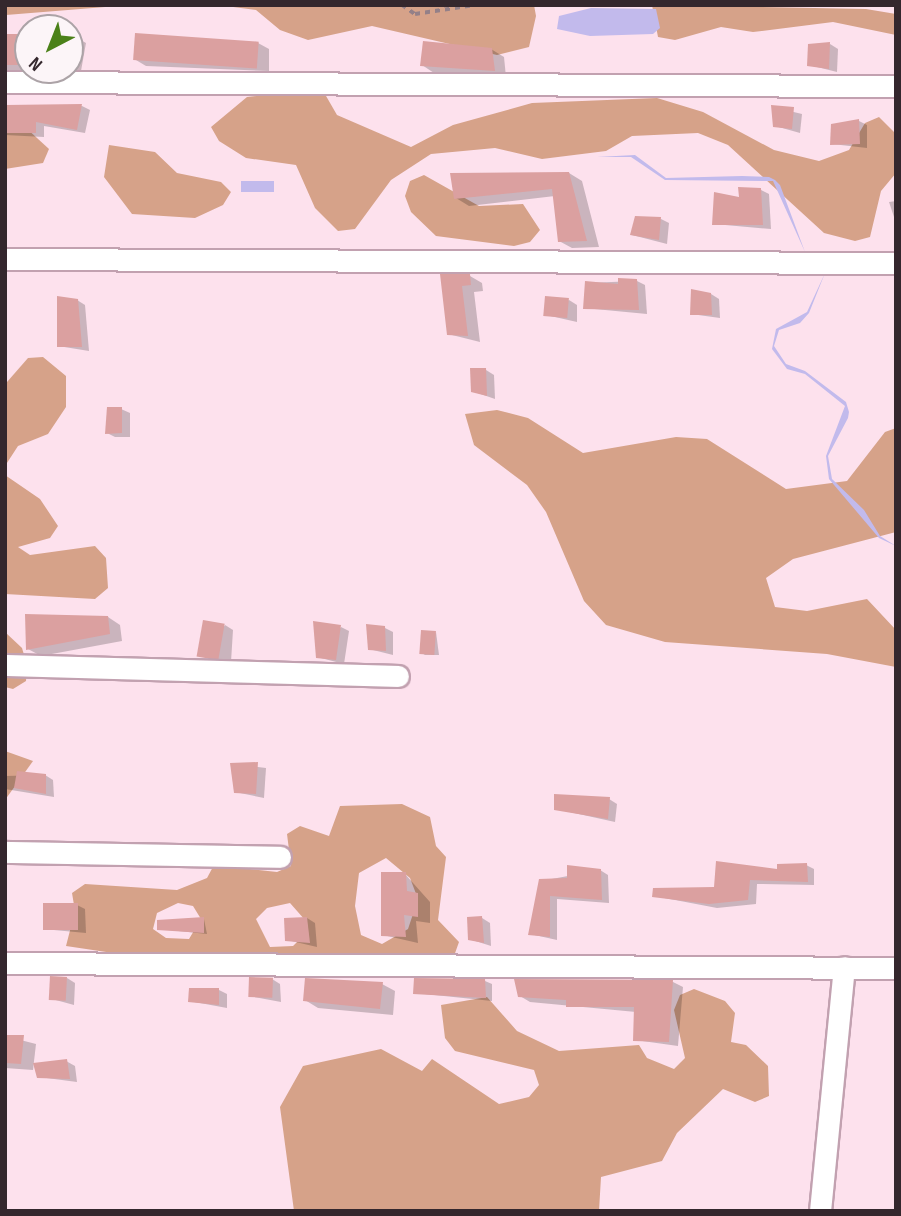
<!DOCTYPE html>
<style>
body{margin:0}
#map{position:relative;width:901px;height:1216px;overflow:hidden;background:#fde1ed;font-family:"Sofia Sans Condensed",sans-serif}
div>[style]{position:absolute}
.forest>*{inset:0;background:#d6a289}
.water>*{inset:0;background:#c2baec;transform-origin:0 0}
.shadow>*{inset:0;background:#0003}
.building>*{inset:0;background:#dba0a0;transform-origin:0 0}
.path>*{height:3.5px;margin-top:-1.75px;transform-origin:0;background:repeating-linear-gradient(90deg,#948088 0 5px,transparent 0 10px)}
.roads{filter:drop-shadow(2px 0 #c2a1b0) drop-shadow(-2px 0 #c2a1b0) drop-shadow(0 2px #c2a1b0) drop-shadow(0 -2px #c2a1b0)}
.minor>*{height:21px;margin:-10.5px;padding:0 10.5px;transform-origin:10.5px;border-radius:10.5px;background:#fff}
span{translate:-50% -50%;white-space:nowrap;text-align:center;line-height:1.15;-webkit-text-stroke:7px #fcf5f8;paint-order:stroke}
.frame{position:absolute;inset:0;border:7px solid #34272d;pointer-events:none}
.north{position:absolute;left:14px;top:14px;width:70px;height:70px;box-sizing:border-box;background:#fcf5f8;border:2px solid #aca3a7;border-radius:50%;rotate:222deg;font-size:19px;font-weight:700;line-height:28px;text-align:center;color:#34272d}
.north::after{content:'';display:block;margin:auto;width:24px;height:32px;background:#4b8119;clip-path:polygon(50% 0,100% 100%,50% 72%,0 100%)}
</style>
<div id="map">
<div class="forest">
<i style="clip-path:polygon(5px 5px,130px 5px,6px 15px)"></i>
<i style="clip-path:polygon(218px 5px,534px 5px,536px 16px,529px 47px,497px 55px,372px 26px,308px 40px,280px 30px,256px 10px)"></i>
<i style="clip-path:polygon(652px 5px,866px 9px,896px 14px,896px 35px,833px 22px,753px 32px,721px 27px,675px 40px,658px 37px)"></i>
<i style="clip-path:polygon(322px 89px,337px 115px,411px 147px,453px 125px,532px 103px,657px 98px,703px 112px,774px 150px,819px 161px,849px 150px,865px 123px,879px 117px,896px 134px,896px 173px,881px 191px,870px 237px,855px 241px,824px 233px,728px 145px,698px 133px,632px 136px,606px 151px,542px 159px,495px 148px,431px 154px,391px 180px,355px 229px,338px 231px,315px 208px,296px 165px,246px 158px,219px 141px,211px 127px,247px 97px)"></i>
<i style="clip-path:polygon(25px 127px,49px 149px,43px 163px,5px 169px,5px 133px)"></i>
<i style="clip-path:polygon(109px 145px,155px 152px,177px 173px,221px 182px,231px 192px,223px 205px,195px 218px,132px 214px,104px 177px)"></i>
<i style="clip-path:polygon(424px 175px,479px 206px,523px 204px,540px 230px,530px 242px,514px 246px,436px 236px,411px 212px,405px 196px,410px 181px)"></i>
<i style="clip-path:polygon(43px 357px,66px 376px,66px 407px,48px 434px,18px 446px,5px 466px,7px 382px,28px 358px)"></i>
<i style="clip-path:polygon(497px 410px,528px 418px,583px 453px,676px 437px,707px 439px,786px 489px,847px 481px,885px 432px,896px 428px,896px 532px,793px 559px,766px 578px,775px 607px,807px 611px,867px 599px,896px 630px,896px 667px,827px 654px,665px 642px,606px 625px,584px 601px,546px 512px,527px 485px,474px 445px,465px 414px)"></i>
<i style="clip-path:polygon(5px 475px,40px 499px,58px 526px,50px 538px,18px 547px,30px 555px,95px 546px,106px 558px,108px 588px,95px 599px,5px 594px)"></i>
<i style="clip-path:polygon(5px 632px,22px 648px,27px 665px,26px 681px,13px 689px,5px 687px)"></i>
<i style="clip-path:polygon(5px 751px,33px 761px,5px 800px)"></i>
<i style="clip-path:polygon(evenodd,402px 804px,430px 817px,436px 846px,446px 857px,438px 920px,459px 942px,454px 956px,142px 970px,113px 953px,66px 946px,75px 911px,72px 893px,85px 884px,177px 890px,207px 878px,214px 865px,277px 872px,291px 866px,287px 834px,300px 826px,329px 836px,340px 806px,402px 804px,386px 858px,410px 878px,418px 899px,408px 929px,382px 944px,361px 935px,355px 906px,359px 873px,386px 858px,402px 804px,178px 903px,193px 906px,201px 919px,189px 939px,166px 938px,153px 929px,157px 913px,178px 903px,402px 804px,290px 903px,305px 920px,304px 935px,293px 946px,270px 947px,256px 919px,267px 908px,290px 903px)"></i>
<i style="clip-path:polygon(694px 989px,725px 1001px,735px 1013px,731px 1042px,746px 1045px,768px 1066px,769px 1096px,755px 1102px,723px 1089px,677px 1133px,662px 1161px,601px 1177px,599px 1211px,294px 1211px,280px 1107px,303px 1066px,381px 1049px,422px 1071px,432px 1059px,499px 1104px,529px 1097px,539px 1085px,534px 1070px,455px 1051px,445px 1038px,441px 1005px,487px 997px,517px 1031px,559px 1051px,639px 1045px,647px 1058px,674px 1069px,685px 1058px,674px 1010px,680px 995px)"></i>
</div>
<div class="water">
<i style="clip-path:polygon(591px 8px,656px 9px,660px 28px,653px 34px,590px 36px,557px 29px,559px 16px)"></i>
<i style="clip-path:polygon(635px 155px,666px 178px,742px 176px,769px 177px,775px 180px,780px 185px,805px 252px,773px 181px,665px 180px,631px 157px,597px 157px)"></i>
<i style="left:274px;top:181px;width:11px;height:33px;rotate:90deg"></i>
<i style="clip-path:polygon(825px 273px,809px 313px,800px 323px,779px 330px,774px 346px,786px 364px,805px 371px,846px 402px,849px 412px,848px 418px,828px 456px,832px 479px,864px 510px,880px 536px,896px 546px,879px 538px,829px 479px,826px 456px,845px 406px,805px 374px,787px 369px,772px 349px,776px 329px,807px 312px)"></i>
</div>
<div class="shadow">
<i style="clip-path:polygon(5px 35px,28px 36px,28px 70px,70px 70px,74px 36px,86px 43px,81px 71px,5px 71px)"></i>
<i style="clip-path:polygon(258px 43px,269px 49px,269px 71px,146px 66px,136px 60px)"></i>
<i style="clip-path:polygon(830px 44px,838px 49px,837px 72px,809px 65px)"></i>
<i style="clip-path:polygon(491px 49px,504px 57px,506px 77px,434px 73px,422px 65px)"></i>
<i style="clip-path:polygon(82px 106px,90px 110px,85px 133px,44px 126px,44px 137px,5px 135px,5px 113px)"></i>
<i style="clip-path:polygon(773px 107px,802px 114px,800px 133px,775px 126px)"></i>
<i style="clip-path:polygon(859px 121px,867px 125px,867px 148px,832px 144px)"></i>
<i style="clip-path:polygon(569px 173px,582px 181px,599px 247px,572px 248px,559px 241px,555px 196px,469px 206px,456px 198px)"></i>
<i style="clip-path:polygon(761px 190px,769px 194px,771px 229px,714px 224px)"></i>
<i style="clip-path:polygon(896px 201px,896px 223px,889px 202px)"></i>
<i style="clip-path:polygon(661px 219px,669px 223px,667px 244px,632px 235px)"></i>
<i style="clip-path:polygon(442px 276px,470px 276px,482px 283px,483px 291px,474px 292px,480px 342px,448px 334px)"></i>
<i style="clip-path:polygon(637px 281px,645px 285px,647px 314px,584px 308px,586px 283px)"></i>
<i style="clip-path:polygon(711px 294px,719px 299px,720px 318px,691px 314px)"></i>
<i style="clip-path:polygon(77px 300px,85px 305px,89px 351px,58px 346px)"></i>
<i style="clip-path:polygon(569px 300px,577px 305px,577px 322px,546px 315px)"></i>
<i style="clip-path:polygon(486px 370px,494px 375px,495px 399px,472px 391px)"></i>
<i style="clip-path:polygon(121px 409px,130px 413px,130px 437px,115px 437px,107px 433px)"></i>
<i style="clip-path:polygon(108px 617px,120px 625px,122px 641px,41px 656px,28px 649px)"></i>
<i style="clip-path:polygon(225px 625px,233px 630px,231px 662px,212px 661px,204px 656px)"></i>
<i style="clip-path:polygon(341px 627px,349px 631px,344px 664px,317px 657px)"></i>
<i style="clip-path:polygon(385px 628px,393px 632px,393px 655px,369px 649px)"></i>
<i style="clip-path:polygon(436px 632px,439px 655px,425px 655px,422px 653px)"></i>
<i style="clip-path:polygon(232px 764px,266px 768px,264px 798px,235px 792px)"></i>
<i style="clip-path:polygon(45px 775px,53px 780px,54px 797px,5px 789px,5px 776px)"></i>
<i style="clip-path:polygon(609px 799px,617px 804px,615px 822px,556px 809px)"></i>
<i style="clip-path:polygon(806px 865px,814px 869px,814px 885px,757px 884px,756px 904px,717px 908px,654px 896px,715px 889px)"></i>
<i style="clip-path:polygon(600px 870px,608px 875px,609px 903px,557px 899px,557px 940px,530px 934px,541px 881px)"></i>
<i style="clip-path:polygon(405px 874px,430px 902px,430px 923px,416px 921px,418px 943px,383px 935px)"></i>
<i style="clip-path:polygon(77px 905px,85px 909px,86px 933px,43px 929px)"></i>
<i style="clip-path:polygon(307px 918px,315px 923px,317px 947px,287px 940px)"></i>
<i style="clip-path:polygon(482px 918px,490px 923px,491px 946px,469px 939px)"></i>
<i style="clip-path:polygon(204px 919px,207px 934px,159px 929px)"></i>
<i style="clip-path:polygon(67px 978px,75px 983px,74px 1005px,52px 999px)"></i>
<i style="clip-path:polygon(272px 979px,280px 984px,281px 1002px,249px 996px)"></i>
<i style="clip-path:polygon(485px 981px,492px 984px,492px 1001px,415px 993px)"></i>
<i style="clip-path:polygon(517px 981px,673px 982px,683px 987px,678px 1046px,635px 1040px,636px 1012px,530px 1002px,520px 996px)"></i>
<i style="clip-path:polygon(382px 984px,395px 991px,393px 1015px,318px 1008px,305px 1000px)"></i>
<i style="clip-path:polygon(219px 990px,227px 994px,227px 1008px,189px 1001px)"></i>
<i style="clip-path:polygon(5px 1036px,36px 1044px,33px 1070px,5px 1068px)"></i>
<i style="clip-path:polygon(66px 1061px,75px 1066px,77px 1082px,39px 1077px)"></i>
</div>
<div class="building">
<i style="left:135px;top:33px;width:124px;height:27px;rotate:4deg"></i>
<i style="left:5px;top:34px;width:23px;height:31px"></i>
<i style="clip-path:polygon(423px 41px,492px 48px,495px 71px,420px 66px)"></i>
<i style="clip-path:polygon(830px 42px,829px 69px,807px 66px,808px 44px)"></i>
<i style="clip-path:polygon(82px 104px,77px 130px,36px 122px,36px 133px,5px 133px,5px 105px)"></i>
<i style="clip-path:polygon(771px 105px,794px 107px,792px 129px,773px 127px)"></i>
<i style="clip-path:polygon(859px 119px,860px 144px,830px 145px,831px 124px)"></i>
<i style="clip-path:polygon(569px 172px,587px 241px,558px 242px,552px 189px,454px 199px,450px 173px)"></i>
<i style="clip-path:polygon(738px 187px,761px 188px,763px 225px,712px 225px,714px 192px,739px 197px)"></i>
<i style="clip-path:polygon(635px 216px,661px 217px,659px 240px,630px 235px)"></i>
<i style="clip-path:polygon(440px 274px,470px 274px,471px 285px,462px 286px,468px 336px,447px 335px)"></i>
<i style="clip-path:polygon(618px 278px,637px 279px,639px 310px,583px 309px,585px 281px,618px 284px)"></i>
<i style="clip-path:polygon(691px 289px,711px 293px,712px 315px,690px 315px)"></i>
<i style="clip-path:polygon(57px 296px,78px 299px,82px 347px,57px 347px)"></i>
<i style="left:545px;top:296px;width:24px;height:20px;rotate:5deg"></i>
<i style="clip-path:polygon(470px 368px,486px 368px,487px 396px,471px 392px)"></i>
<i style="clip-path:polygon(107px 407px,122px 407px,122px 433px,105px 434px)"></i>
<i style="clip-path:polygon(25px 614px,108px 616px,110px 634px,26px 650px)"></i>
<i style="left:203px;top:620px;width:22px;height:37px;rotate:10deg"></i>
<i style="clip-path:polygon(313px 621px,341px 625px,336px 660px,316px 658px)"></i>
<i style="clip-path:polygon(366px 624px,385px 626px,386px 651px,368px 650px)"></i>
<i style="left:421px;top:630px;width:15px;height:24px;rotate:4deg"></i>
<i style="clip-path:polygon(258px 762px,256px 794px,234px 793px,230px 763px)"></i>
<i style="clip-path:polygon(17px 771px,46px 774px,46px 794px,14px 788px)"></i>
<i style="clip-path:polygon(554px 794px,610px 797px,608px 819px,554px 810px)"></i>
<i style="clip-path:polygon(716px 861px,777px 869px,777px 864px,807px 863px,808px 882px,750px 880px,748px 900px,709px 904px,652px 897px,653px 888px,714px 887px)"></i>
<i style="clip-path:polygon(567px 865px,601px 869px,602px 900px,550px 896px,550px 937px,528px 935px,539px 879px,567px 878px)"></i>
<i style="clip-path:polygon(381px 872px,406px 872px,407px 891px,418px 893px,418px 917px,404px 915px,406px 937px,381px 936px)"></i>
<i style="left:43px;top:903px;width:35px;height:27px"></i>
<i style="clip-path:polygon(482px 916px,484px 943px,468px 940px,467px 917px)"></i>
<i style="clip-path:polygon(204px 917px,204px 933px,157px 930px,157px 920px)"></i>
<i style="clip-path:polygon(307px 917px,310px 943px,285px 941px,284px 918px)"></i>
<i style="left:50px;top:976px;width:17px;height:24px;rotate:3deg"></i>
<i style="left:249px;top:977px;width:24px;height:20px;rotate:2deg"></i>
<i style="clip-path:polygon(305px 978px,383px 982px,380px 1009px,303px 1001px)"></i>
<i style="clip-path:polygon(414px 978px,485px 979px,486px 998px,413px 994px)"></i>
<i style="clip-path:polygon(514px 979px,673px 980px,669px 1042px,633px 1041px,634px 1007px,566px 1007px,566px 1000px,518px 997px)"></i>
<i style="clip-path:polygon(189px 988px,219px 988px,219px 1005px,188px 1002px)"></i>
<i style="clip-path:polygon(5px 1035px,24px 1035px,21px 1064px,5px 1063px)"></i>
<i style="clip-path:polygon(67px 1059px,70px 1079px,37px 1078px,33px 1063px)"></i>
</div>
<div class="path">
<i style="left:402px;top:5px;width:16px;rotate:35deg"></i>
<i style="left:415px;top:14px;width:60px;rotate:-8.7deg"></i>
</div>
<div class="roads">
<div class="minor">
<i style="left:5px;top:82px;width:891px;rotate:0.26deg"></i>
<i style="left:5px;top:259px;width:891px;rotate:0.26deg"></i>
<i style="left:5px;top:665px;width:393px;rotate:1.6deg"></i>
<i style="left:5px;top:852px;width:275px;rotate:1deg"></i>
<i style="left:5px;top:963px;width:891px;rotate:0.32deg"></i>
<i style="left:820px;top:1211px;width:245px;rotate:-84.4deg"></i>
</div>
</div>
<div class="frame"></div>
<div class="north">N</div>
</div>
